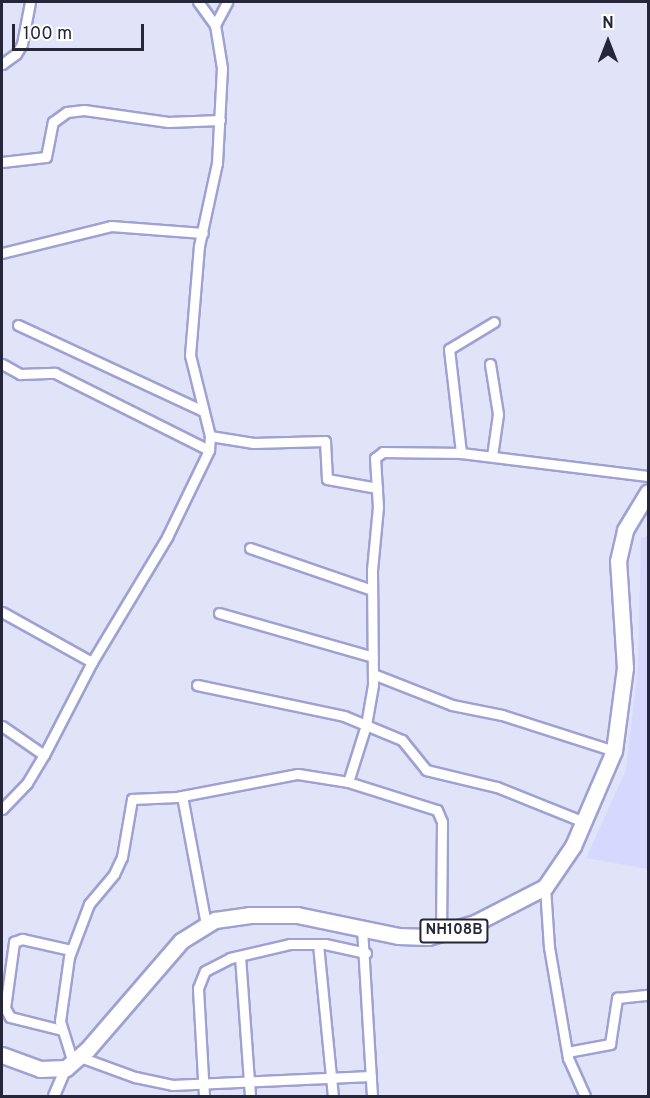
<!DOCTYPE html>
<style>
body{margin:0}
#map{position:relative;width:650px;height:1098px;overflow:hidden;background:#e1e3f8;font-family:Overpass,sans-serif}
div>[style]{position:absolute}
.built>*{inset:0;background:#d6d9fd}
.roads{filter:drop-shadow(2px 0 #9ea1d2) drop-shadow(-2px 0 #9ea1d2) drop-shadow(0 2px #9ea1d2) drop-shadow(0 -2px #9ea1d2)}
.minor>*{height:9px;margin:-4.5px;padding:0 4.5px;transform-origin:4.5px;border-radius:4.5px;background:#fff}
.tertiary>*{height:10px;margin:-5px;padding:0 5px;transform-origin:5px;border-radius:5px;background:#fff}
.trunk>*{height:15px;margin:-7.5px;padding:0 7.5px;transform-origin:7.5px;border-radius:7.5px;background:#fff}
span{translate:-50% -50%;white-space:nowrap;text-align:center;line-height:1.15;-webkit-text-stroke:6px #fff;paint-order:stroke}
.shield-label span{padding:2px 4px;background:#fff;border:2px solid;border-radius:4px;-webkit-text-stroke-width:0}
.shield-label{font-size:15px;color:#252639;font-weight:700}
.frame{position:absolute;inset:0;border:3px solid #252639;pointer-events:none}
.north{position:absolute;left:578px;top:12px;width:60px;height:60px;-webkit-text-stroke:4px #fff;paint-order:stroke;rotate:0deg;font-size:16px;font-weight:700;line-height:24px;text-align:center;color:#252639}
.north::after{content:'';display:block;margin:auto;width:21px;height:27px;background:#252639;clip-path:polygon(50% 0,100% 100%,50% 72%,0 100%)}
.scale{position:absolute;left:12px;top:24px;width:132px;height:27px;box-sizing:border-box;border:3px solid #252639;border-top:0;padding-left:8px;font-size:18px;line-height:21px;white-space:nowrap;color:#252639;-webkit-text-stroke:4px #fff;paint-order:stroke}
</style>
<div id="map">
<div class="built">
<i style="clip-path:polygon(648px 536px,648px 869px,586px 858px,626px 770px,638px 667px,641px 538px)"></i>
</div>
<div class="roads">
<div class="minor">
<i style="left:215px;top:25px;width:26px;rotate:-62deg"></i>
<i style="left:2px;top:64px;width:17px;rotate:-36deg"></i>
<i style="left:16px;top:54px;width:12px;rotate:-59deg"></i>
<i style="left:22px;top:44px;width:43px;rotate:-79.2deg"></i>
<i style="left:2px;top:162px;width:44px;rotate:-6.5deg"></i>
<i style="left:46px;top:157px;width:36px;rotate:-79deg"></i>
<i style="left:53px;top:122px;width:17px;rotate:-36deg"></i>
<i style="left:67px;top:112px;width:17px;rotate:-7deg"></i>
<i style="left:84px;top:110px;width:85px;rotate:8.1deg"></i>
<i style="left:168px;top:122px;width:52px;rotate:-2.2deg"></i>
<i style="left:2px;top:253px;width:112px;rotate:-13.9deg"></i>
<i style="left:111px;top:226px;width:92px;rotate:4.4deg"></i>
<i style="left:494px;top:322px;width:52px;rotate:149deg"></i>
<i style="left:449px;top:349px;width:105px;rotate:83.4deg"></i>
<i style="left:461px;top:453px;width:188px;rotate:7deg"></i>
<i style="left:18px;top:325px;width:204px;rotate:24.9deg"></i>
<i style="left:2px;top:364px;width:21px;rotate:29deg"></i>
<i style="left:20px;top:374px;width:35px;rotate:-2deg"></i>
<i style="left:55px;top:373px;width:172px;rotate:26.6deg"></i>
<i style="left:490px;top:364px;width:51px;rotate:80.9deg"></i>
<i style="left:498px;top:414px;width:42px;rotate:98.1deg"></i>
<i style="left:210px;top:436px;width:44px;rotate:9.2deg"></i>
<i style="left:253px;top:443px;width:72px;rotate:-1.6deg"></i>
<i style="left:325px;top:441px;width:38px;rotate:87deg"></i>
<i style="left:327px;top:479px;width:51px;rotate:10.2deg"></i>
<i style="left:250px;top:548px;width:129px;rotate:19deg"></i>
<i style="left:2px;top:612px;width:103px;rotate:29.1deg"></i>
<i style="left:219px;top:613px;width:160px;rotate:15.9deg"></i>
<i style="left:373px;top:674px;width:85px;rotate:21.4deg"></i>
<i style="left:452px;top:705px;width:51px;rotate:11.3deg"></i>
<i style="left:502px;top:715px;width:118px;rotate:17.8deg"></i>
<i style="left:197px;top:685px;width:150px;rotate:11.9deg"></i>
<i style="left:344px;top:716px;width:63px;rotate:22.5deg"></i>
<i style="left:402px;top:740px;width:38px;rotate:51deg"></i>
<i style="left:426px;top:770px;width:73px;rotate:13.5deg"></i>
<i style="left:497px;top:787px;width:94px;rotate:21.9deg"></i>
<i style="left:2px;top:726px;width:51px;rotate:34.6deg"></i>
<i style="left:348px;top:782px;width:60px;rotate:-72.5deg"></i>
<i style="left:366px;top:725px;width:41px;rotate:-80.1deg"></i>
<i style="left:373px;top:685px;width:115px;rotate:-90.5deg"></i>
<i style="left:372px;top:570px;width:63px;rotate:-84.6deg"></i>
<i style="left:378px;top:507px;width:49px;rotate:-93.5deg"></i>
<i style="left:375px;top:458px;width:10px;rotate:-37deg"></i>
<i style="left:383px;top:452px;width:78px;rotate:0.7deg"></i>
<i style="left:182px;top:796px;width:130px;rotate:79.4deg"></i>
<i style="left:2px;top:809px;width:36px;rotate:-46deg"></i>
<i style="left:27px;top:783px;width:33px;rotate:-59deg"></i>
<i style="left:44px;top:755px;width:105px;rotate:-62.7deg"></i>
<i style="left:92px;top:662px;width:146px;rotate:-59deg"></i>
<i style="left:167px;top:537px;width:97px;rotate:-64.2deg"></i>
<i style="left:209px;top:450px;width:14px;rotate:-86deg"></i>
<i style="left:210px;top:436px;width:83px;rotate:-103.9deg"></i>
<i style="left:190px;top:355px;width:109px;rotate:-85.3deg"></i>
<i style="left:199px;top:246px;width:85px;rotate:-77.8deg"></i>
<i style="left:217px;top:163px;width:95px;rotate:-87deg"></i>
<i style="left:222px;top:68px;width:44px;rotate:-99.2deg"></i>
<i style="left:215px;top:25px;width:29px;rotate:-126deg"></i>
<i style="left:545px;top:887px;width:60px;rotate:86.2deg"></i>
<i style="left:549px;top:947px;width:113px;rotate:80.3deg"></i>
<i style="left:568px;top:1058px;width:42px;rotate:65.9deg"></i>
<i style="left:362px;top:928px;width:168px;rotate:86.6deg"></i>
<i style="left:318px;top:944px;width:153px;rotate:84.4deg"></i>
<i style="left:240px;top:956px;width:140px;rotate:85.9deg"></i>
<i style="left:62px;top:1030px;width:54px;rotate:-166deg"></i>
<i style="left:10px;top:1017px;width:10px;rotate:-119deg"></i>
<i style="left:5px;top:1008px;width:67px;rotate:-82.2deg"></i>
<i style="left:14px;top:942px;width:9px;rotate:-21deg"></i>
<i style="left:22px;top:939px;width:50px;rotate:12.7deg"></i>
<i style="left:567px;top:1052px;width:44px;rotate:-10.5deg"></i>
<i style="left:610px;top:1044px;width:47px;rotate:-81.3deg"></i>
<i style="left:617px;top:998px;width:31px;rotate:-6deg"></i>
<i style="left:80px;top:1057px;width:59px;rotate:20deg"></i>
<i style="left:135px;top:1077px;width:38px;rotate:12deg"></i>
<i style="left:172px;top:1085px;width:199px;rotate:-2.6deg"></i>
<i style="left:73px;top:1063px;width:44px;rotate:-107.2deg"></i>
<i style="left:60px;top:1021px;width:65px;rotate:-82deg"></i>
<i style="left:69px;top:957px;width:57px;rotate:-69.3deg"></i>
<i style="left:89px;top:904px;width:39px;rotate:-50deg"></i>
<i style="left:114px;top:874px;width:19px;rotate:-65deg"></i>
<i style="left:122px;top:857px;width:59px;rotate:-80.2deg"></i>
<i style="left:132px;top:799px;width:45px;rotate:-2.5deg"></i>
<i style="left:177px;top:797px;width:123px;rotate:-10.8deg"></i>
<i style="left:298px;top:774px;width:51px;rotate:9.1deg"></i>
<i style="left:348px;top:782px;width:93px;rotate:17.5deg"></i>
<i style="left:437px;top:810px;width:13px;rotate:67deg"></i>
<i style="left:442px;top:822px;width:113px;rotate:90.5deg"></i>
<i style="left:204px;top:1096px;width:108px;rotate:-93.2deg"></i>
<i style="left:198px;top:988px;width:18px;rotate:-68deg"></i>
<i style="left:205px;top:971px;width:28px;rotate:-27deg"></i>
<i style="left:230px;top:958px;width:62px;rotate:-13.1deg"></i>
<i style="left:290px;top:944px;width:35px"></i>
<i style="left:325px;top:944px;width:42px;rotate:12.4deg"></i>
</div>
<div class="tertiary">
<i style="left:54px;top:1096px;width:30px;rotate:-67deg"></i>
</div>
<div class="trunk">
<i style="left:2px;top:1055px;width:40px;rotate:20.2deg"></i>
<i style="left:40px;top:1069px;width:26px;rotate:-2deg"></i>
<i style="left:66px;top:1068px;width:28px;rotate:-41deg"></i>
<i style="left:87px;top:1050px;width:144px;rotate:-49.2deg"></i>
<i style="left:181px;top:941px;width:40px;rotate:-32deg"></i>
<i style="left:215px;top:920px;width:34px;rotate:-8deg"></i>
<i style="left:249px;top:915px;width:48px"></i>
<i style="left:297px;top:915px;width:103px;rotate:11.7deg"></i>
<i style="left:398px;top:936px;width:30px;rotate:2deg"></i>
<i style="left:428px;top:937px;width:49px;rotate:-16.6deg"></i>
<i style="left:475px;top:923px;width:79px;rotate:-27.2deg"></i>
<i style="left:545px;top:887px;width:50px;rotate:-55.7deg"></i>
<i style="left:573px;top:846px;width:103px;rotate:-66.7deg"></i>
<i style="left:614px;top:751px;width:84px;rotate:-82.5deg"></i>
<i style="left:625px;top:668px;width:107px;rotate:-93.7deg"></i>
<i style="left:618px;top:561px;width:32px;rotate:-77deg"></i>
<i style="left:625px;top:530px;width:44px;rotate:-58.8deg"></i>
</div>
</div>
<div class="shield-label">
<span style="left:454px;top:931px">NH108B</span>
</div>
<div class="frame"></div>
<div class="north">N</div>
<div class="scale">100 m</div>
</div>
